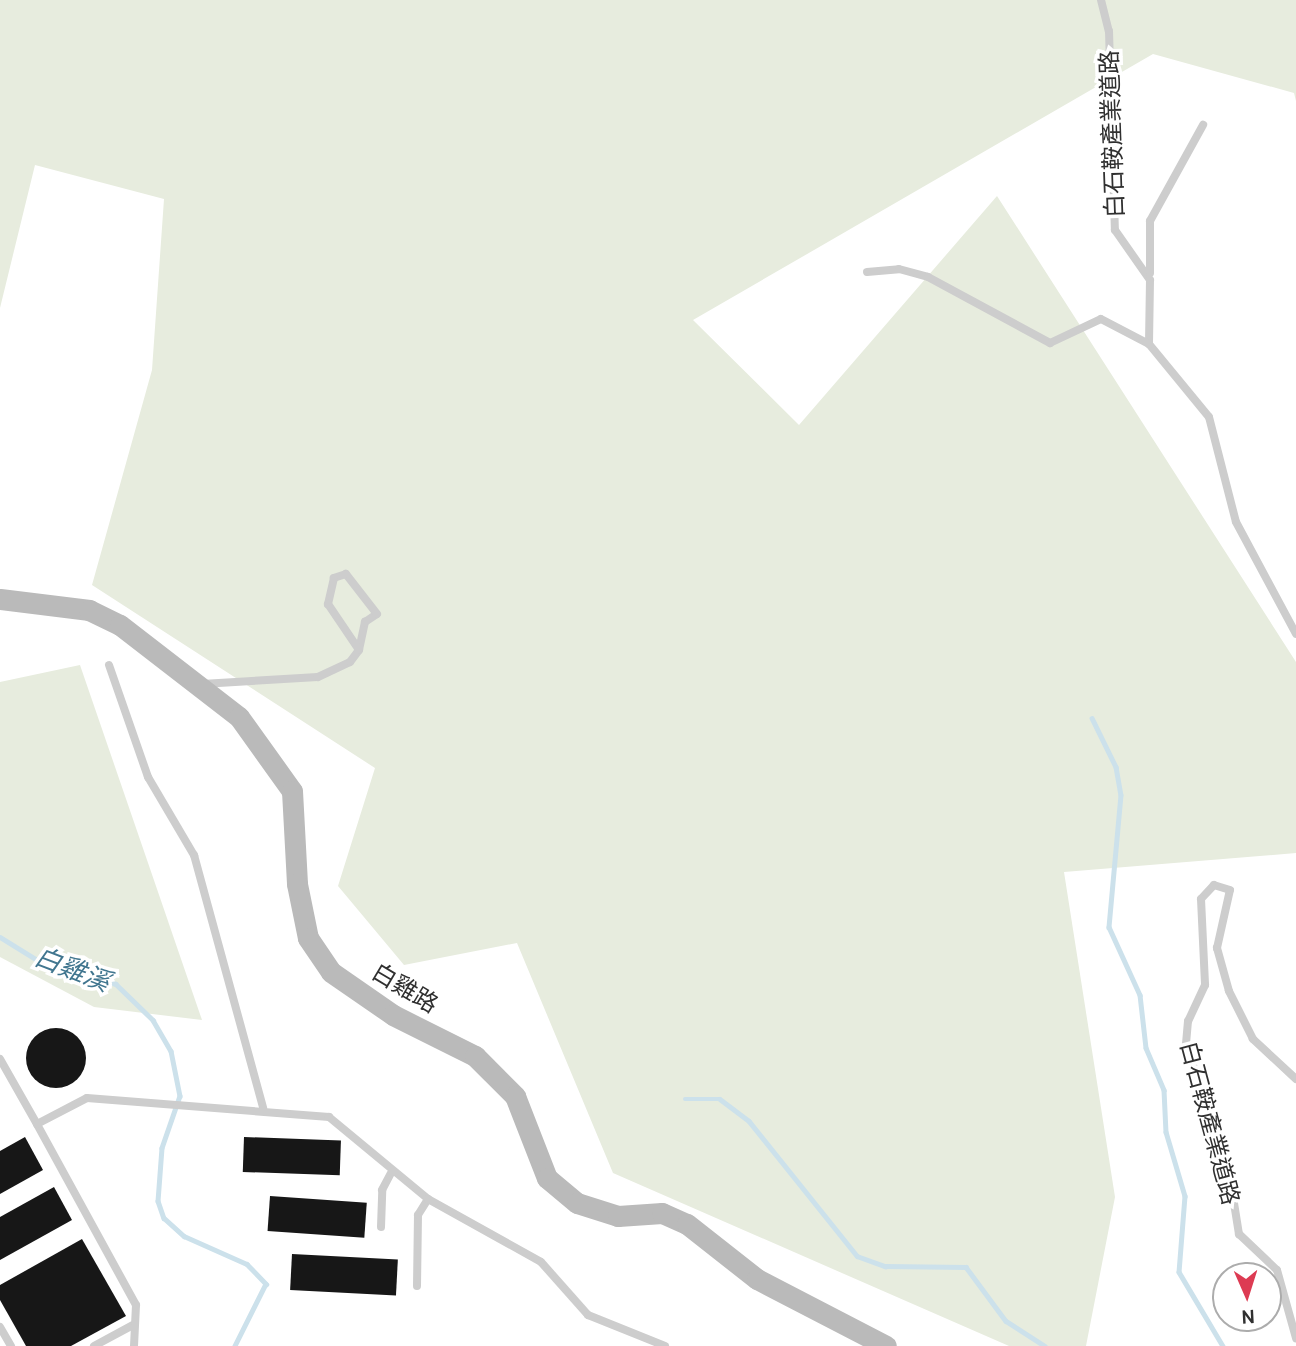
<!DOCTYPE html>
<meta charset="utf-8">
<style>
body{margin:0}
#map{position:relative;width:1296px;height:1346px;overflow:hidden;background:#fff;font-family:Cabin,"Noto Sans TC",sans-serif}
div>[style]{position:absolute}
.green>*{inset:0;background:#e7ecde}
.stream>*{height:4.5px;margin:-2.25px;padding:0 2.25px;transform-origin:2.25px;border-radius:2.25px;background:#cce1eb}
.building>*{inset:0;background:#171717;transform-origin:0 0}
.round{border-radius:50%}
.lane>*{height:8px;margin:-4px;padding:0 4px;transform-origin:4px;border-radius:4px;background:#cdcdcd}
.secondary>*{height:21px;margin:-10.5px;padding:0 10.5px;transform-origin:10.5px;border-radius:10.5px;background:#bababa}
span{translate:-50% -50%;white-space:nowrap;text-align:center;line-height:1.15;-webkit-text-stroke:7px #fff;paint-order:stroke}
.street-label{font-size:24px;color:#303030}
.water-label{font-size:26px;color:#41768f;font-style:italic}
.north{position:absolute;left:1212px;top:1262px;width:70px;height:70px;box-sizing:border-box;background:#fff;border:2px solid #acacac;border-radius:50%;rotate:177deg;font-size:19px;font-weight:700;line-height:28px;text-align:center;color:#303030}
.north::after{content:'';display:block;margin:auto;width:24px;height:32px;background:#dd3b53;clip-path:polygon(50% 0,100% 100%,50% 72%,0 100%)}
</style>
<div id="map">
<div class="green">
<i style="clip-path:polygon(0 0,1296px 0,1296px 101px,1294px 93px,1153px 54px,693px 320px,799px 425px,997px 196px,1296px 662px,1296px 853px,1064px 872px,1115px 1197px,1086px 1346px,1009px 1346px,613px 1173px,517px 943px,404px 965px,338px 886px,375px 768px,92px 585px,152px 370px,164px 199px,35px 165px,0 308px)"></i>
<i style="clip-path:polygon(80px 665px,202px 1020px,94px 1007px,0 957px,0 682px)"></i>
</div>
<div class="stream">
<i style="left:1092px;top:718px;width:55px;rotate:63.9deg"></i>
<i style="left:1116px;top:767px;width:28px;rotate:80deg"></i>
<i style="left:1121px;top:795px;width:133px;rotate:95.2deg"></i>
<i style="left:1109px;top:927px;width:75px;rotate:65.5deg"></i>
<i style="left:1140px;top:995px;width:53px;rotate:83.5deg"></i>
<i style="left:1146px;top:1048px;width:46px;rotate:66.8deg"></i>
<i style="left:1164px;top:1090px;width:42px;rotate:87.3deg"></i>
<i style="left:1166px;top:1132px;width:67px;rotate:73.5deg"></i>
<i style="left:1185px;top:1196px;width:76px;rotate:94.5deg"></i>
<i style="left:1179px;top:1272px;width:86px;rotate:59.3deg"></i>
<i style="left:0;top:937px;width:46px;rotate:31.6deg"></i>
<i style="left:39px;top:961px;width:80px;rotate:16.6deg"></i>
<i style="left:116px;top:984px;width:52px;rotate:44.2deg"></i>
<i style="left:153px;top:1020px;width:36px;rotate:60deg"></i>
<i style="left:171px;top:1051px;width:46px;rotate:78.7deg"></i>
<i style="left:180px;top:1096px;width:55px;rotate:109.1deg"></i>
<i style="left:162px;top:1148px;width:53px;rotate:94.3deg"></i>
<i style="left:158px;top:1201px;width:18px;rotate:71deg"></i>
<i style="left:164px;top:1218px;width:27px;rotate:42deg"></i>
<i style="left:184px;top:1236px;width:69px;rotate:24deg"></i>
<i style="left:247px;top:1264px;width:28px;rotate:46deg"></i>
<i style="left:266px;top:1284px;width:69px;rotate:116.6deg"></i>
<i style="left:685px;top:1099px;width:35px"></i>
<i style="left:720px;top:1099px;width:36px;rotate:37deg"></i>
<i style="left:749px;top:1121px;width:173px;rotate:51.3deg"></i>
<i style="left:857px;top:1256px;width:30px;rotate:20deg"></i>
<i style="left:885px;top:1266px;width:81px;rotate:0.7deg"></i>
<i style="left:966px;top:1267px;width:67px;rotate:53.5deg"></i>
<i style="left:1006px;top:1321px;width:46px;rotate:32.7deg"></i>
</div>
<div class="building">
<i class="round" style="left:26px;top:1028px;width:60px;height:60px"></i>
<i style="clip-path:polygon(25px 1137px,43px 1170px,0 1194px,0 1151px)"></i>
<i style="left:244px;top:1137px;width:97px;height:35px;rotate:2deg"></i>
<i style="clip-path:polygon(54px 1187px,72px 1220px,0 1260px,0 1217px)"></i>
<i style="left:270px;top:1196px;width:97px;height:35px;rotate:4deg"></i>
<i style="clip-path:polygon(82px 1239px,126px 1316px,71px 1346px,26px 1346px,0 1300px,0 1285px)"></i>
<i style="left:292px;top:1254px;width:106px;height:36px;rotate:3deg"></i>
</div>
<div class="lane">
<i style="left:1101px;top:0;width:32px;rotate:76deg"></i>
<i style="left:1109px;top:31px;width:199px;rotate:88.3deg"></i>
<i style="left:1115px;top:230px;width:61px;rotate:55deg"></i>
<i style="left:1150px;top:280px;width:64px;rotate:90.9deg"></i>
<i style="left:1149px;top:344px;width:94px;rotate:50.6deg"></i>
<i style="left:1209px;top:417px;width:108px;rotate:75.6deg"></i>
<i style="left:1236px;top:522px;width:127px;rotate:61.8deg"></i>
<i style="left:867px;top:272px;width:32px;rotate:-5deg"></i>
<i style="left:899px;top:269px;width:30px;rotate:15deg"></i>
<i style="left:928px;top:277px;width:139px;rotate:28.4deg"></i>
<i style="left:1050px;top:343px;width:56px;rotate:-25.2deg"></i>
<i style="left:1101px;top:319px;width:54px;rotate:27.5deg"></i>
<i style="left:1150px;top:273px;width:52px;rotate:-90deg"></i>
<i style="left:1150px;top:221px;width:110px;rotate:-61.1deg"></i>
<i style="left:109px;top:665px;width:119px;rotate:70.8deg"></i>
<i style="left:148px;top:777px;width:91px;rotate:59.5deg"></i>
<i style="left:194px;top:855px;width:262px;rotate:74.7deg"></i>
<i style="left:202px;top:684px;width:116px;rotate:-3.5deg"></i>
<i style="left:318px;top:677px;width:35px;rotate:-25deg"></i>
<i style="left:350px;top:662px;width:15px;rotate:-53deg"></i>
<i style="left:359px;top:650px;width:29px;rotate:-78deg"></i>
<i style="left:365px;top:622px;width:14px;rotate:-34deg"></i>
<i style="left:377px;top:614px;width:51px;rotate:-127.8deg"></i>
<i style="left:346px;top:574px;width:13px;rotate:162deg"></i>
<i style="left:334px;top:578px;width:27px;rotate:103deg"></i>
<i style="left:328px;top:604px;width:55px;rotate:56deg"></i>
<i style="left:0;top:1059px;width:75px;rotate:60.4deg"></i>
<i style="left:1296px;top:1079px;width:59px;rotate:-137.1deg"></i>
<i style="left:1253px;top:1039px;width:54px;rotate:-116.6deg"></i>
<i style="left:1229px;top:991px;width:45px;rotate:-105.6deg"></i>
<i style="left:1217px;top:948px;width:59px;rotate:-77.4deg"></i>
<i style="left:1230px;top:890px;width:17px;rotate:-163deg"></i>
<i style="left:1214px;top:885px;width:19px;rotate:133deg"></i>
<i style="left:1201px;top:899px;width:86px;rotate:87.3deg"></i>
<i style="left:1205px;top:985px;width:40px;rotate:115deg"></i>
<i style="left:1188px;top:1021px;width:23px;rotate:95deg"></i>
<i style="left:1186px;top:1044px;width:141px;rotate:71.8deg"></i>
<i style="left:1230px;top:1178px;width:57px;rotate:80.9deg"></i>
<i style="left:1239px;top:1234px;width:52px;rotate:43.5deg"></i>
<i style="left:1277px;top:1270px;width:71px;rotate:74.4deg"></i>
<i style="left:381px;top:1227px;width:37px;rotate:-88deg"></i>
<i style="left:382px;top:1190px;width:19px;rotate:-62deg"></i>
<i style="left:417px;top:1286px;width:71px;rotate:-89.2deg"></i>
<i style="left:418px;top:1215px;width:19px;rotate:-58deg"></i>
<i style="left:0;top:1327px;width:22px;rotate:60deg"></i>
<i style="left:94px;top:1346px;width:44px;rotate:-28.3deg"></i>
<i style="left:134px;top:1346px;width:41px;rotate:-87.2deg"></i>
<i style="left:136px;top:1305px;width:206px;rotate:-118.7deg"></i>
<i style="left:37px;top:1124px;width:56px;rotate:-27.5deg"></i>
<i style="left:87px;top:1098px;width:243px;rotate:4.5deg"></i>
<i style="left:329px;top:1117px;width:129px;rotate:39.6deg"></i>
<i style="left:428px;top:1199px;width:129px;rotate:29.1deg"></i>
<i style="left:541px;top:1262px;width:71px;rotate:48.4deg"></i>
<i style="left:588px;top:1315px;width:83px;rotate:21.9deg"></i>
</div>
<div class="secondary">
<i style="left:0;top:599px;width:90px;rotate:7deg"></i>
<i style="left:89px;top:610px;width:34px;rotate:26deg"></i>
<i style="left:120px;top:625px;width:150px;rotate:37.7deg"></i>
<i style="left:239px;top:717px;width:91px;rotate:54.4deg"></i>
<i style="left:292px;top:791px;width:93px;rotate:86.9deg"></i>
<i style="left:297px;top:884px;width:55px;rotate:78.5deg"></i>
<i style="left:308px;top:938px;width:41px;rotate:55.9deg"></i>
<i style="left:331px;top:972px;width:75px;rotate:34.7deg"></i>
<i style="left:393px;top:1015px;width:92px;rotate:26.6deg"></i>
<i style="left:475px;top:1056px;width:57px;rotate:45deg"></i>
<i style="left:515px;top:1096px;width:88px;rotate:68.7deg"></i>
<i style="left:547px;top:1178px;width:39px;rotate:40deg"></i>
<i style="left:577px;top:1203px;width:43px;rotate:17.6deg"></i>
<i style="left:618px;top:1216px;width:44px;rotate:-3.9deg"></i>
<i style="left:662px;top:1213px;width:27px;rotate:24deg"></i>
<i style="left:687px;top:1224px;width:89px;rotate:38.2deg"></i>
<i style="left:757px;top:1279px;width:145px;rotate:27.4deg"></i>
</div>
<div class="street-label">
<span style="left:1112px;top:134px;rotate:-92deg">白石鞍產業道路</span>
<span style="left:405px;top:988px;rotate:31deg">白雞路</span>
<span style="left:1210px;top:1123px;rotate:75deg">白石鞍產業道路</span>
</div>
<div class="water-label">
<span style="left:72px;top:970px;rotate:21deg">白雞溪</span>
</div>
<div class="north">N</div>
</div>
